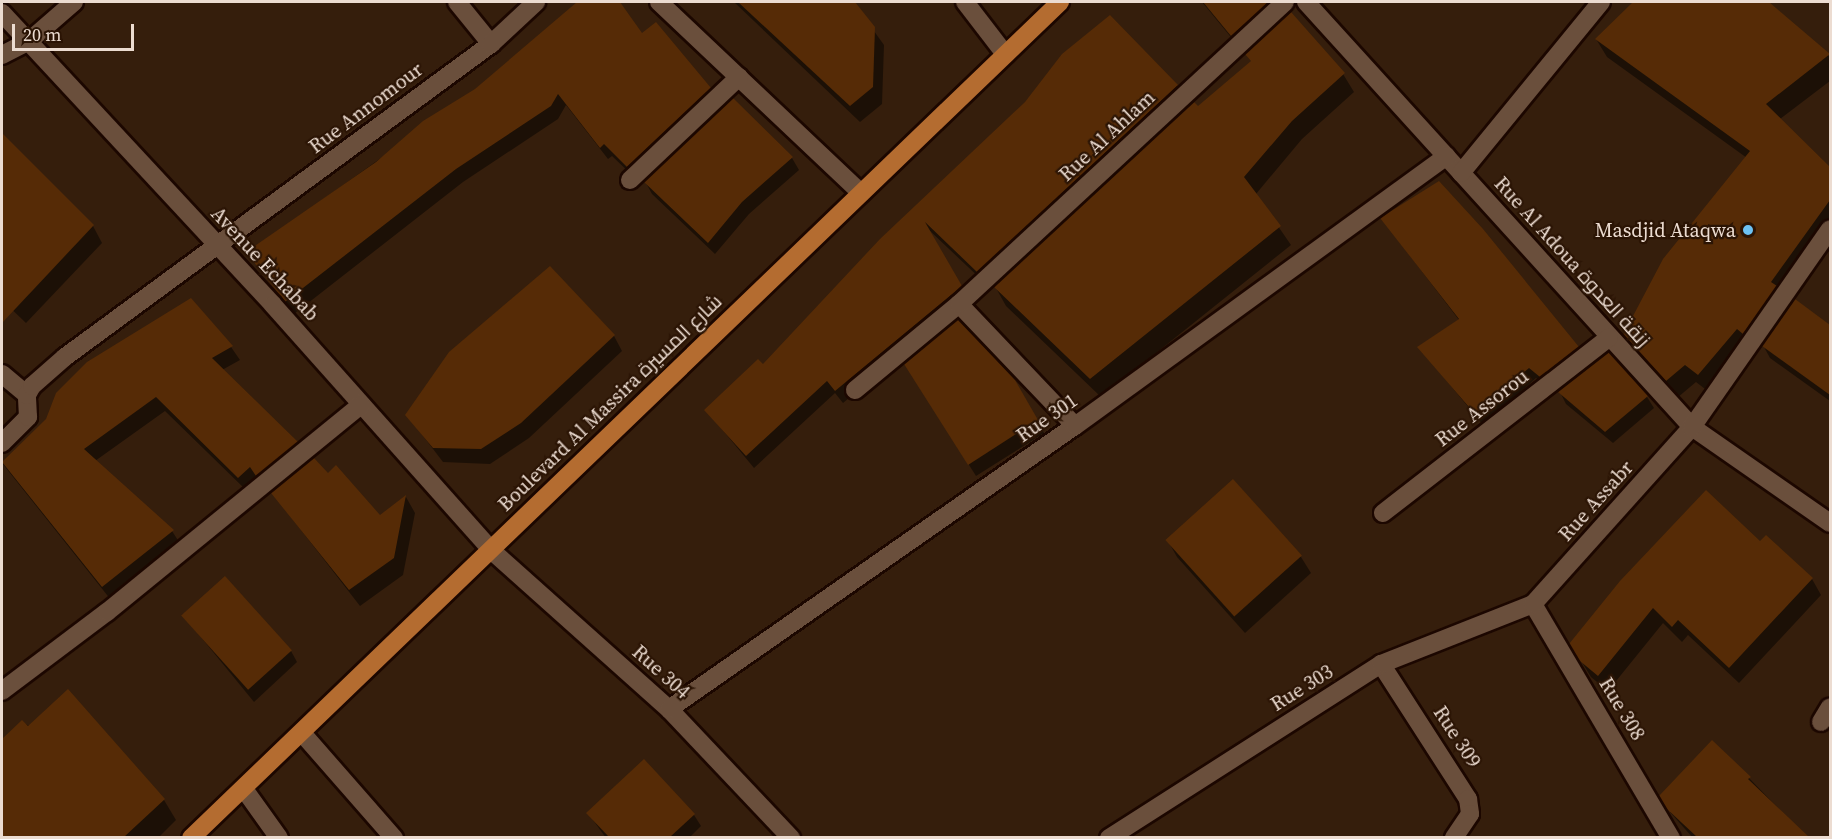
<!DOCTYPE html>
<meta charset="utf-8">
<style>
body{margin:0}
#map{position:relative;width:1832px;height:839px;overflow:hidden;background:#351e0c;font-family:"Source Serif 4",Cairo,serif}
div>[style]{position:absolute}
.shadow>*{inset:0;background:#0007}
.building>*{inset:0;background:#562b06;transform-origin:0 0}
.roads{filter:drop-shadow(2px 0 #1c0700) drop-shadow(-2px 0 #1c0700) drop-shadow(0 2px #1c0700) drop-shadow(0 -2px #1c0700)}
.minor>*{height:18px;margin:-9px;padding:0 9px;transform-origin:9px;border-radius:9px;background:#6a4f3c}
.major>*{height:18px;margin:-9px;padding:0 9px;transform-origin:9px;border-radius:9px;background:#b46c30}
.dots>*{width:16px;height:16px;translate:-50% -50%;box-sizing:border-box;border:3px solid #2b1404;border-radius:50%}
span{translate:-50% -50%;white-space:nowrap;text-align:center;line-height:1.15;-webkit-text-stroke:4.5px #2b1404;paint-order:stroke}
.street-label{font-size:20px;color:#ecdcd1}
.poi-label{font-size:20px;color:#ecdcd1}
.right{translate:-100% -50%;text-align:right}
.frame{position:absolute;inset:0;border:3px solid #ecdcd1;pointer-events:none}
.scale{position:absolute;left:12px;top:24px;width:122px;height:27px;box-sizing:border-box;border:3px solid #ecdcd1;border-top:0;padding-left:8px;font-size:18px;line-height:21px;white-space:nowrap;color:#ecdcd1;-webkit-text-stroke:4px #2b1404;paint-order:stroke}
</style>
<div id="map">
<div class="shadow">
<i style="clip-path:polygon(578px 2px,619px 2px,642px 35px,710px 89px,717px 102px,636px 179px,612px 156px,608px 159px,566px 105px,558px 119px,463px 182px,294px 314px,248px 253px,476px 90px)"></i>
<i style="clip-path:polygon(734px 2px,853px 2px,884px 45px,882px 104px,860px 122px)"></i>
<i style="clip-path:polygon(1202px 2px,1274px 2px,1239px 47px)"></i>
<i style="clip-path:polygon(1635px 2px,1767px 2px,1830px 57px,1830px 81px,1780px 119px,1830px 169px,1830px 232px,1709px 392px,1696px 382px,1677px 398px,1636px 353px,1625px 335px,1747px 158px,1607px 57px,1596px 39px)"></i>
<i style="clip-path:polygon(1110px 17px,1177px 86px,1185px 99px,986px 284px,929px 230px,968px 300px,843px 403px,835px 393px,754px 468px,706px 410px,763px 366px)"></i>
<i style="clip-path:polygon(1343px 74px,1354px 92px,1302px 139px,1256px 194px,1291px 245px,1101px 397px,1006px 306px,996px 288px,1198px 108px)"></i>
<i style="clip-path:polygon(733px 100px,792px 158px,799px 170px,749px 214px,715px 254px,652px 194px,646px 183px)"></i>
<i style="clip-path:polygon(12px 145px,93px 226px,102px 243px,26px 323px,2px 300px,2px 156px)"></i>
<i style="clip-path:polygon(1382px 219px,1577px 348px,1584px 360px,1548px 388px,1536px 378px,1483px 425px,1419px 347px,1459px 320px)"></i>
<i style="clip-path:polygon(550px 268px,614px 336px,622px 351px,529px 438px,490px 464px,443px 462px,407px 415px)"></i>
<i style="clip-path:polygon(1795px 301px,1830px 327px,1830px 401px,1770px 358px,1764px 347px)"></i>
<i style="clip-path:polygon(231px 347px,240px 360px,222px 370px,296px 443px,304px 457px,247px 491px,165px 411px,95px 461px,172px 531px,181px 545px,111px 600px,2px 463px,47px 420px)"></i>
<i style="clip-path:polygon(913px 376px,1014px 381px,1044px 433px,976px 476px)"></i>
<i style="clip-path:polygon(1560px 392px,1647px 397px,1654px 408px,1613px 443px,1566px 404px)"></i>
<i style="clip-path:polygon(328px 475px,379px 517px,406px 497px,415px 513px,403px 575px,360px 606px,273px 494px)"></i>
<i style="clip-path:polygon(1168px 541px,1301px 557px,1311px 573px,1245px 633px,1177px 557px)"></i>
<i style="clip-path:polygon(1760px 543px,1812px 579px,1821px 595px,1739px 683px,1688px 635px,1682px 642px,1663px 623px,1608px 691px,1591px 677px,1571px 644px)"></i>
<i style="clip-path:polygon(182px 614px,291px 651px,297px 662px,254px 702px)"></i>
<i style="clip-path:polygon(22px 722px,164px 800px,176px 820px,158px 838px,2px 838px,2px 741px)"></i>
<i style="clip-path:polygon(1749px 778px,1807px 838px,1693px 838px,1670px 812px)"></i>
<i style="clip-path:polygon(588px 813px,694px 815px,701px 826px,689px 838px,606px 838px)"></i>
</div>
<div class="building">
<i style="clip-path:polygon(577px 2px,620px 2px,642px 33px,656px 22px,711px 88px,627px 167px,604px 144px,600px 148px,558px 94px,551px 106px,456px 169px,285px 302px,246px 252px,376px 162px,423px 121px,475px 89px)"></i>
<i style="clip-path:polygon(738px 2px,855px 2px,875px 27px,873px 87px,850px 106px)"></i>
<i style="clip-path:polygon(1203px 2px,1269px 2px,1231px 36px)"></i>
<i style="clip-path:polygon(1633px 2px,1769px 2px,1830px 54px,1766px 104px,1830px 167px,1830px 200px,1771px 282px,1777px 286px,1743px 334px,1737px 329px,1698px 375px,1685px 365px,1666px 381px,1623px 335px,1663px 259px,1750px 151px,1595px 39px)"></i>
<i style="clip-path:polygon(1291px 12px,1345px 73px,1292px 121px,1244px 177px,1281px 226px,1090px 379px,994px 287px,1194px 102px,1198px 106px,1251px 61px,1245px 54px)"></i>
<i style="clip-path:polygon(1110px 15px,1178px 85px,977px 272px,925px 222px,962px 286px,835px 391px,827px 381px,746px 456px,704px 410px,758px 359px,763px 364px,880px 239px,1025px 102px,1062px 54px)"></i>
<i style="clip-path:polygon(733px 98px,793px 157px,742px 202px,708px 243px,644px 182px)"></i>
<i style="clip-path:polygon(2px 133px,94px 225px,2px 323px)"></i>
<i style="clip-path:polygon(1439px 181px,1483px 229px,1579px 347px,1540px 377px,1529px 368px,1475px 414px,1417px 347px,1459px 319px,1380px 218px)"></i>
<i style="clip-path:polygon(550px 266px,615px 335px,521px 423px,481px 449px,433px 448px,405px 415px,449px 352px)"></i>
<i style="clip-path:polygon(191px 298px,233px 346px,212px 358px,298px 442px,256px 476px,250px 467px,238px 478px,156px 397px,84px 449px,174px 530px,102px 587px,2px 462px,46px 419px,56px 393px,87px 362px)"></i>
<i style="clip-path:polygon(1795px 299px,1830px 325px,1830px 395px,1762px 346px)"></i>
<i style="clip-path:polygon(958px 319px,1015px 380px,1038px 420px,968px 465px,904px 364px)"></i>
<i style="clip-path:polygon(1609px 352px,1648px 396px,1605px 432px,1558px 392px)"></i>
<i style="clip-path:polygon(314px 458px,328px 473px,336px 465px,380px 515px,406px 495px,394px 558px,349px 590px,271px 493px)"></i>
<i style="left:1233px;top:479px;width:103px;height:91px;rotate:48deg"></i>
<i style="clip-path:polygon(1706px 490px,1760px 541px,1766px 535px,1813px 578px,1729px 668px,1678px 620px,1672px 627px,1653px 608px,1598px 676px,1580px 661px,1569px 644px,1620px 581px)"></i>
<i style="left:225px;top:576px;width:100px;height:59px;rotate:48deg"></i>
<i style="clip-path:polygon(68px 689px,165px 799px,124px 837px,2px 837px,2px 739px,22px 720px,28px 726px)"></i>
<i style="clip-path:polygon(1712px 740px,1751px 777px,1748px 779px,1809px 837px,1697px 837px,1667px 809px,1659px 796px)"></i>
<i style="clip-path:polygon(644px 759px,695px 814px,670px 837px,609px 837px,586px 813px)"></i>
</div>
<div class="roads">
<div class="minor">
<i style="left:457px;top:2px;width:54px;rotate:51deg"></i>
<i style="left:659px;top:2px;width:278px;rotate:43.4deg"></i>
<i style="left:965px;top:2px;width:66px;rotate:52.4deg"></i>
<i style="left:1306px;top:2px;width:574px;rotate:47.75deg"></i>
<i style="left:1692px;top:427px;width:168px;rotate:34.8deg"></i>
<i style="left:2px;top:13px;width:398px;rotate:47.1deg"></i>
<i style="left:273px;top:305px;width:328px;rotate:48.3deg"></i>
<i style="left:491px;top:550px;width:239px;rotate:41.8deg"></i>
<i style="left:669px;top:709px;width:178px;rotate:46.6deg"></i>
<i style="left:2px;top:55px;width:29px;rotate:-27deg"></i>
<i style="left:28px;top:42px;width:61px;rotate:-41deg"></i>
<i style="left:1461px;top:173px;width:221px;rotate:-50.7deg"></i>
<i style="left:630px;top:180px;width:150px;rotate:-43.4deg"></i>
<i style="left:959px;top:304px;width:168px;rotate:46.4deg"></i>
<i style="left:2px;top:374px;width:33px;rotate:40deg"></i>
<i style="left:855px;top:390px;width:135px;rotate:-39.6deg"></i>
<i style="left:959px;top:304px;width:444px;rotate:-42.8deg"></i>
<i style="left:2px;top:443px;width:37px;rotate:-45deg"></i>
<i style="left:28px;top:417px;width:22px;rotate:-93deg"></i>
<i style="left:27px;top:395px;width:10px;rotate:-61deg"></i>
<i style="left:32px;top:386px;width:44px;rotate:-41.3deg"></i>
<i style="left:65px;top:357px;width:529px;rotate:-36.31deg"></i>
<i style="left:491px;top:44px;width:62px;rotate:-43deg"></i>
<i style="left:1383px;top:513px;width:286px;rotate:-37.8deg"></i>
<i style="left:1533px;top:604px;width:272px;rotate:59.5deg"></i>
<i style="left:1381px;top:664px;width:161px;rotate:57.2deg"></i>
<i style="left:1468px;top:799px;width:15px;rotate:82deg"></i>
<i style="left:1470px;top:814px;width:29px;rotate:124deg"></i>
<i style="left:2px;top:691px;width:131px;rotate:-37deg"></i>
<i style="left:107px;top:612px;width:328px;rotate:-39.2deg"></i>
<i style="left:669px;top:709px;width:495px;rotate:-34.9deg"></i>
<i style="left:1075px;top:426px;width:459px;rotate:-36deg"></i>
<i style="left:1821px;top:722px;width:17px;rotate:-59deg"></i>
<i style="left:302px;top:733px;width:140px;rotate:48.8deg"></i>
<i style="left:244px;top:789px;width:60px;rotate:54.5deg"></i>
<i style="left:1109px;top:838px;width:323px;rotate:-32.6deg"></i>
<i style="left:1381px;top:664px;width:163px;rotate:-21.5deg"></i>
<i style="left:1533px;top:604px;width:238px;rotate:-48.1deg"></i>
<i style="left:1692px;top:427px;width:241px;rotate:-55.1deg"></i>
</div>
<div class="major">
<i style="left:191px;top:838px;width:1206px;rotate:-43.89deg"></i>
</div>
</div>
<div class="dots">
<i style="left:1748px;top:230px;background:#6dc2f3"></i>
</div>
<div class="street-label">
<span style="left:366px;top:108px;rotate:-37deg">Rue Annomour</span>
<span style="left:1107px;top:136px;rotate:-43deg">Rue Al Ahlam</span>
<span style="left:1572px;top:262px;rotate:48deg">Rue Al Adoua زنقة العدوة</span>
<span style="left:265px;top:264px;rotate:47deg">Avenue Echabab</span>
<span style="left:610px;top:403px;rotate:-44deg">Boulevard Al Massira شارع المسيرة</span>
<span style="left:1482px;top:408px;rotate:-38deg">Rue Assorou</span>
<span style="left:1047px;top:418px;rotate:-35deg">Rue 301</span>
<span style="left:1596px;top:501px;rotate:-48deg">Rue Assabr</span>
<span style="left:661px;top:672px;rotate:42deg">Rue 304</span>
<span style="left:1302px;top:688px;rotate:-32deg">Rue 303</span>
<span style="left:1622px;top:709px;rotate:59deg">Rue 308</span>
<span style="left:1457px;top:737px;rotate:57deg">Rue 309</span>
</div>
<div class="poi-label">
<span class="right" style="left:1736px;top:230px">Masdjid Ataqwa</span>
</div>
<div class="frame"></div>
<div class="scale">20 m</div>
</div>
